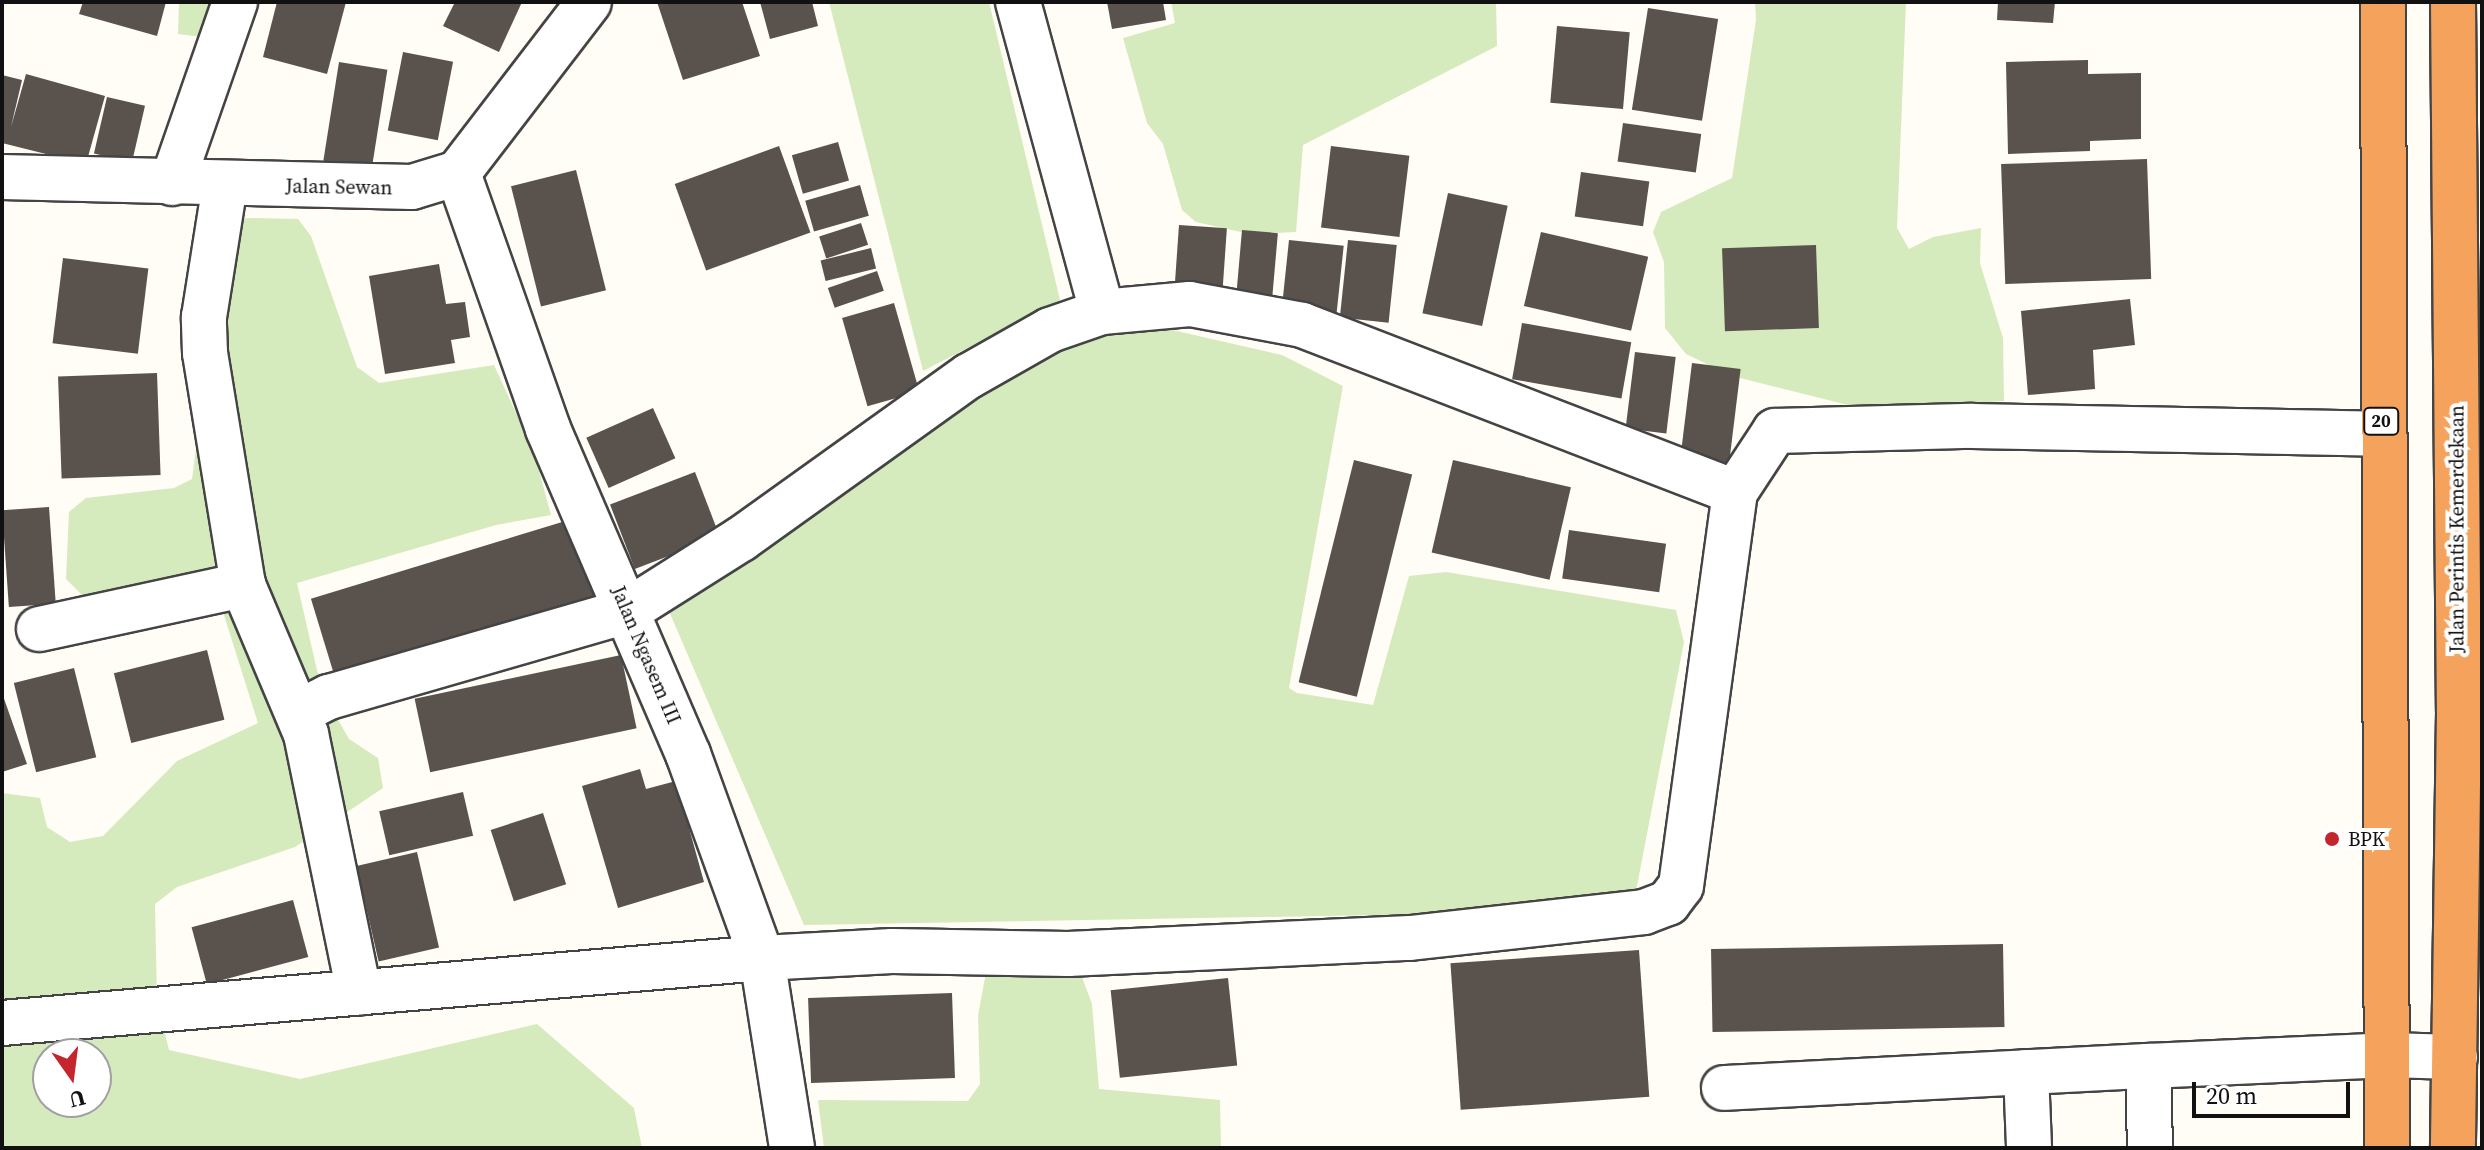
<!DOCTYPE html>
<style>
body{margin:0}
#map{position:relative;width:2484px;height:1150px;overflow:hidden;background:#fffdf5;font-family:"Source Serif 4",serif}
div>[style]{position:absolute}
.green>*{inset:0;background:#d5ebbd}
.building>*{inset:0;background:#5a524d;transform-origin:0 0}
.roads{filter:drop-shadow(2px 0 #444) drop-shadow(-2px 0 #444) drop-shadow(0 2px #444) drop-shadow(0 -2px #444)}
.minor>*{height:44px;margin:-22px;padding:0 22px;transform-origin:22px;border-radius:22px;background:#fff}
.highway>*{height:44px;margin:-22px;padding:0 22px;transform-origin:22px;border-radius:22px;background:#f5a25d}
.dots>*{width:22px;height:22px;translate:-50% -50%;box-sizing:border-box;border:4px solid #fff;border-radius:50%}
span{translate:-50% -50%;white-space:nowrap;text-align:center;line-height:1.15;-webkit-text-stroke:8px #fff;paint-order:stroke}
.shield-label span{padding:2px 6px;background:#fff;border:2px solid;border-radius:6px;-webkit-text-stroke-width:0}
.shield-label{font-size:18px;color:#111;font-weight:700}
.street-label{font-size:20px;color:#111}
.poi-label{font-size:20px;color:#111}
.left{translate:0 -50%;text-align:left}
.frame{position:absolute;inset:0;border:4px solid #111;pointer-events:none}
.north{position:absolute;left:32px;top:1038px;width:80px;height:80px;box-sizing:border-box;background:#fff;border:2px solid #a0a0a0;border-radius:50%;rotate:166deg;font-size:22px;font-weight:700;line-height:32px;text-align:center;color:#111}
.north::after{content:'';display:block;margin:auto;width:28px;height:36px;background:#c4262e;clip-path:polygon(50% 0,100% 100%,50% 72%,0 100%)}
.scale{position:absolute;left:2192px;top:1082px;width:158px;height:36px;box-sizing:border-box;border:4px solid #111;border-top:0;padding-left:10px;font-size:24px;line-height:28px;white-space:nowrap;color:#111;-webkit-text-stroke:6px #fff;paint-order:stroke}
</style>
<div id="map">
<div class="green">
<i style="clip-path:polygon(179px 2px,259px 2px,242px 42px,178px 34px)"></i>
<i style="clip-path:polygon(829px 2px,989px 2px,1060px 300px,923px 371px)"></i>
<i style="clip-path:polygon(1171px 2px,1496px 2px,1497px 46px,1303px 145px,1296px 232px,1250px 234px,1196px 222px,1182px 210px,1163px 144px,1147px 123px,1123px 38px,1175px 23px)"></i>
<i style="clip-path:polygon(1755px 2px,1906px 2px,1897px 228px,1909px 249px,1933px 237px,1981px 228px,1980px 263px,2003px 338px,2004px 401px,1868px 410px,1732px 376px,1686px 354px,1665px 328px,1664px 262px,1653px 232px,1661px 212px,1732px 178px,1756px 20px)"></i>
<i style="clip-path:polygon(evenodd,249px 218px,298px 219px,311px 236px,357px 367px,379px 383px,494px 365px,534px 452px,551px 515px,496px 525px,297px 583px,322px 692px,349px 739px,378px 758px,383px 788px,295px 847px,177px 887px,155px 904px,157px 1001px,169px 1050px,300px 1079px,537px 1024px,634px 1108px,642px 1148px,2px 1148px,2px 793px,40px 798px,47px 827px,70px 842px,103px 836px,177px 761px,258px 723px,223px 612px,98px 611px,66px 579px,69px 512px,86px 498px,174px 488px,192px 479px,201px 411px,210px 220px,249px 218px,48px 1054px,96px 1054px,96px 1102px,48px 1102px,48px 1054px)"></i>
<i style="clip-path:polygon(1133px 321px,1282px 355px,1343px 386px,1289px 688px,1297px 693px,1373px 705px,1409px 576px,1446px 572px,1676px 610px,1684px 642px,1636px 891px,1435px 914px,804px 925px,662px 595px,1050px 334px)"></i>
<i style="clip-path:polygon(1079px 969px,1092px 1004px,1099px 1089px,1220px 1100px,1221px 1148px,824px 1148px,818px 1100px,968px 1101px,980px 1084px,978px 1016px,986px 972px)"></i>
</div>
<div class="building">
<i style="clip-path:polygon(83px 2px,166px 2px,157px 36px,79px 14px)"></i>
<i style="clip-path:polygon(277px 2px,346px 2px,327px 74px,263px 57px)"></i>
<i style="clip-path:polygon(455px 2px,522px 2px,499px 52px,443px 26px)"></i>
<i style="clip-path:polygon(657px 2px,742px 2px,760px 56px,683px 80px)"></i>
<i style="clip-path:polygon(760px 2px,812px 2px,818px 26px,770px 39px)"></i>
<i style="clip-path:polygon(1107px 2px,1163px 2px,1166px 20px,1112px 29px)"></i>
<i style="clip-path:polygon(1998px 2px,2055px 2px,2053px 23px,1997px 20px)"></i>
<i style="left:1648px;top:8px;width:71px;height:103px;rotate:9deg"></i>
<i style="left:1557px;top:26px;width:73px;height:77px;rotate:5deg"></i>
<i style="left:403px;top:52px;width:51px;height:80px;rotate:11deg"></i>
<i style="clip-path:polygon(2088px 60px,2088px 74px,2141px 73px,2141px 139px,2090px 141px,2090px 151px,2008px 154px,2006px 62px)"></i>
<i style="left:339px;top:62px;width:49px;height:100px;rotate:9deg"></i>
<i style="clip-path:polygon(26px 74px,105px 96px,86px 164px,2px 143px,2px 75px,22px 80px,11px 127px)"></i>
<i style="left:107px;top:97px;width:39px;height:58px;rotate:13deg"></i>
<i style="left:1623px;top:123px;width:79px;height:39px;rotate:8deg"></i>
<i style="left:838px;top:142px;width:40px;height:48px;rotate:74deg"></i>
<i style="left:779px;top:146px;width:92px;height:111px;rotate:70deg"></i>
<i style="left:1331px;top:146px;width:79px;height:82px;rotate:7deg"></i>
<i style="left:2147px;top:159px;width:120px;height:146px;rotate:88deg"></i>
<i style="left:576px;top:170px;width:124px;height:67px;rotate:76deg"></i>
<i style="left:1581px;top:172px;width:69px;height:45px;rotate:8deg"></i>
<i style="left:860px;top:185px;width:32px;height:57px;rotate:74deg"></i>
<i style="left:1448px;top:193px;width:61px;height:123px;rotate:12deg"></i>
<i style="left:861px;top:223px;width:23px;height:44px;rotate:72deg"></i>
<i style="left:1179px;top:225px;width:48px;height:59px;rotate:4deg"></i>
<i style="left:1242px;top:230px;width:36px;height:67px;rotate:5deg"></i>
<i style="left:1541px;top:232px;width:110px;height:76px;rotate:13deg"></i>
<i style="left:1289px;top:240px;width:55px;height:69px;rotate:6deg"></i>
<i style="left:1348px;top:240px;width:49px;height:78px;rotate:6deg"></i>
<i style="left:1816px;top:245px;width:83px;height:94px;rotate:88deg"></i>
<i style="left:871px;top:248px;width:21px;height:52px;rotate:76deg"></i>
<i style="left:63px;top:258px;width:86px;height:86px;rotate:7deg"></i>
<i style="clip-path:polygon(439px 264px,446px 304px,465px 302px,470px 337px,451px 340px,455px 363px,385px 374px,369px 276px)"></i>
<i style="left:877px;top:271px;width:21px;height:52px;rotate:71deg"></i>
<i style="clip-path:polygon(2130px 299px,2135px 345px,2093px 350px,2095px 389px,2028px 395px,2021px 311px)"></i>
<i style="left:894px;top:303px;width:92px;height:54px;rotate:74deg"></i>
<i style="left:1522px;top:323px;width:111px;height:57px;rotate:10deg"></i>
<i style="left:1635px;top:352px;width:41px;height:77px;rotate:7deg"></i>
<i style="left:1692px;top:363px;width:49px;height:96px;rotate:7deg"></i>
<i style="left:157px;top:373px;width:102px;height:99px;rotate:88deg"></i>
<i style="left:653px;top:408px;width:55px;height:73px;rotate:66deg"></i>
<i style="left:1354px;top:460px;width:60px;height:229px;rotate:14deg"></i>
<i style="left:1453px;top:460px;width:121px;height:95px;rotate:13deg"></i>
<i style="left:695px;top:472px;width:69px;height:91px;rotate:69deg"></i>
<i style="left:49px;top:507px;width:97px;height:47px;rotate:86deg"></i>
<i style="left:572px;top:519px;width:88px;height:273px;rotate:73deg"></i>
<i style="left:1569px;top:530px;width:98px;height:49px;rotate:8deg"></i>
<i style="left:207px;top:650px;width:72px;height:96px;rotate:76deg"></i>
<i style="left:621px;top:655px;width:75px;height:211px;rotate:78deg"></i>
<i style="left:74px;top:668px;width:92px;height:62px;rotate:76deg"></i>
<i style="clip-path:polygon(2px 693px,27px 764px,2px 772px)"></i>
<i style="clip-path:polygon(640px 769px,646px 789px,676px 781px,704px 882px,618px 908px,582px 786px)"></i>
<i style="left:463px;top:792px;width:45px;height:86px;rotate:77deg"></i>
<i style="left:543px;top:813px;width:75px;height:55px;rotate:72deg"></i>
<i style="left:417px;top:852px;width:98px;height:62px;rotate:77deg"></i>
<i style="left:293px;top:900px;width:59px;height:105px;rotate:75deg"></i>
<i style="left:2003px;top:944px;width:83px;height:292px;rotate:89deg"></i>
<i style="left:1639px;top:950px;width:147px;height:189px;rotate:86deg"></i>
<i style="left:1228px;top:978px;width:88px;height:118px;rotate:84deg"></i>
<i style="left:952px;top:993px;width:85px;height:144px;rotate:88deg"></i>
</div>
<div class="roads">
<div class="minor">
<i style="left:1018px;top:2px;width:321px;rotate:74.8deg"></i>
<i style="left:458px;top:173px;width:271px;rotate:70.6deg"></i>
<i style="left:548px;top:429px;width:354px;rotate:66.7deg"></i>
<i style="left:688px;top:754px;width:217px;rotate:70.1deg"></i>
<i style="left:762px;top:958px;width:192px;rotate:81deg"></i>
<i style="left:2px;top:177px;width:410px;rotate:1.4deg"></i>
<i style="left:412px;top:187px;width:48px;rotate:-16.9deg"></i>
<i style="left:458px;top:173px;width:215px;rotate:-52.5deg"></i>
<i style="left:172px;top:183px;width:192px;rotate:-70.8deg"></i>
<i style="left:243px;top:585px;width:162px;rotate:67.1deg"></i>
<i style="left:306px;top:734px;width:264px;rotate:78.4deg"></i>
<i style="left:39px;top:629px;width:209px;rotate:-12.2deg"></i>
<i style="left:243px;top:585px;width:235px;rotate:-99.3deg"></i>
<i style="left:205px;top:353px;width:36px;rotate:-92deg"></i>
<i style="left:204px;top:317px;width:135px;rotate:-81deg"></i>
<i style="left:299px;top:712px;width:34px;rotate:-27deg"></i>
<i style="left:329px;top:697px;width:310px;rotate:-16.1deg"></i>
<i style="left:627px;top:611px;width:135px;rotate:-32.3deg"></i>
<i style="left:741px;top:539px;width:280px;rotate:-35.6deg"></i>
<i style="left:969px;top:376px;width:93px;rotate:-29.6deg"></i>
<i style="left:1050px;top:330px;width:55px;rotate:-19.1deg"></i>
<i style="left:1102px;top:312px;width:88px;rotate:-5.2deg"></i>
<i style="left:1190px;top:304px;width:114px;rotate:10.6deg"></i>
<i style="left:1302px;top:325px;width:464px;rotate:21.1deg"></i>
<i style="left:2px;top:1023px;width:763px;rotate:-4.89deg"></i>
<i style="left:762px;top:958px;width:130px;rotate:-3.1deg"></i>
<i style="left:892px;top:951px;width:176px;rotate:1deg"></i>
<i style="left:1068px;top:954px;width:342px;rotate:-2.7deg"></i>
<i style="left:1410px;top:938px;width:235px;rotate:-6.3deg"></i>
<i style="left:1644px;top:912px;width:26px;rotate:-21deg"></i>
<i style="left:1668px;top:903px;width:21px;rotate:-53deg"></i>
<i style="left:1681px;top:886px;width:398px;rotate:-82.2deg"></i>
<i style="left:1735px;top:492px;width:73px;rotate:-56.7deg"></i>
<i style="left:1775px;top:431px;width:197px;rotate:-1.5deg"></i>
<i style="left:1972px;top:426px;width:408px;rotate:1.1deg"></i>
<i style="left:2026px;top:1072px;width:76px;rotate:87.7deg"></i>
<i style="left:1724px;top:1088px;width:425px;rotate:-3deg"></i>
<i style="left:2150px;top:1148px;width:82px;rotate:-91.4deg"></i>
<i style="left:2148px;top:1066px;width:240px;rotate:-2.6deg"></i>
<i style="left:2388px;top:1055px;width:67px;rotate:1.7deg"></i>
</div>
<div class="highway">
<i style="left:2383px;top:2px;width:1146px;rotate:89.8deg"></i>
<i style="left:2453px;top:2px;width:710px;rotate:89.52deg"></i>
<i style="left:2459px;top:712px;width:436px;rotate:90.8deg"></i>
</div>
</div>
<div class="dots">
<i style="left:2332px;top:839px;background:#c4262e"></i>
</div>
<div class="shield-label">
<span style="left:2381px;top:421px">20</span>
</div>
<div class="street-label">
<span style="left:339px;top:187px;rotate:1deg">Jalan Sewan</span>
<span style="left:2457px;top:529px;rotate:-90deg">Jalan Perintis Kemerdekaan</span>
<span style="left:646px;top:655px;rotate:67deg">Jalan Ngasem III</span>
</div>
<div class="poi-label">
<span class="left" style="left:2348px;top:839px">BPK</span>
</div>
<div class="frame"></div>
<div class="north">U</div>
<div class="scale">20 m</div>
</div>
